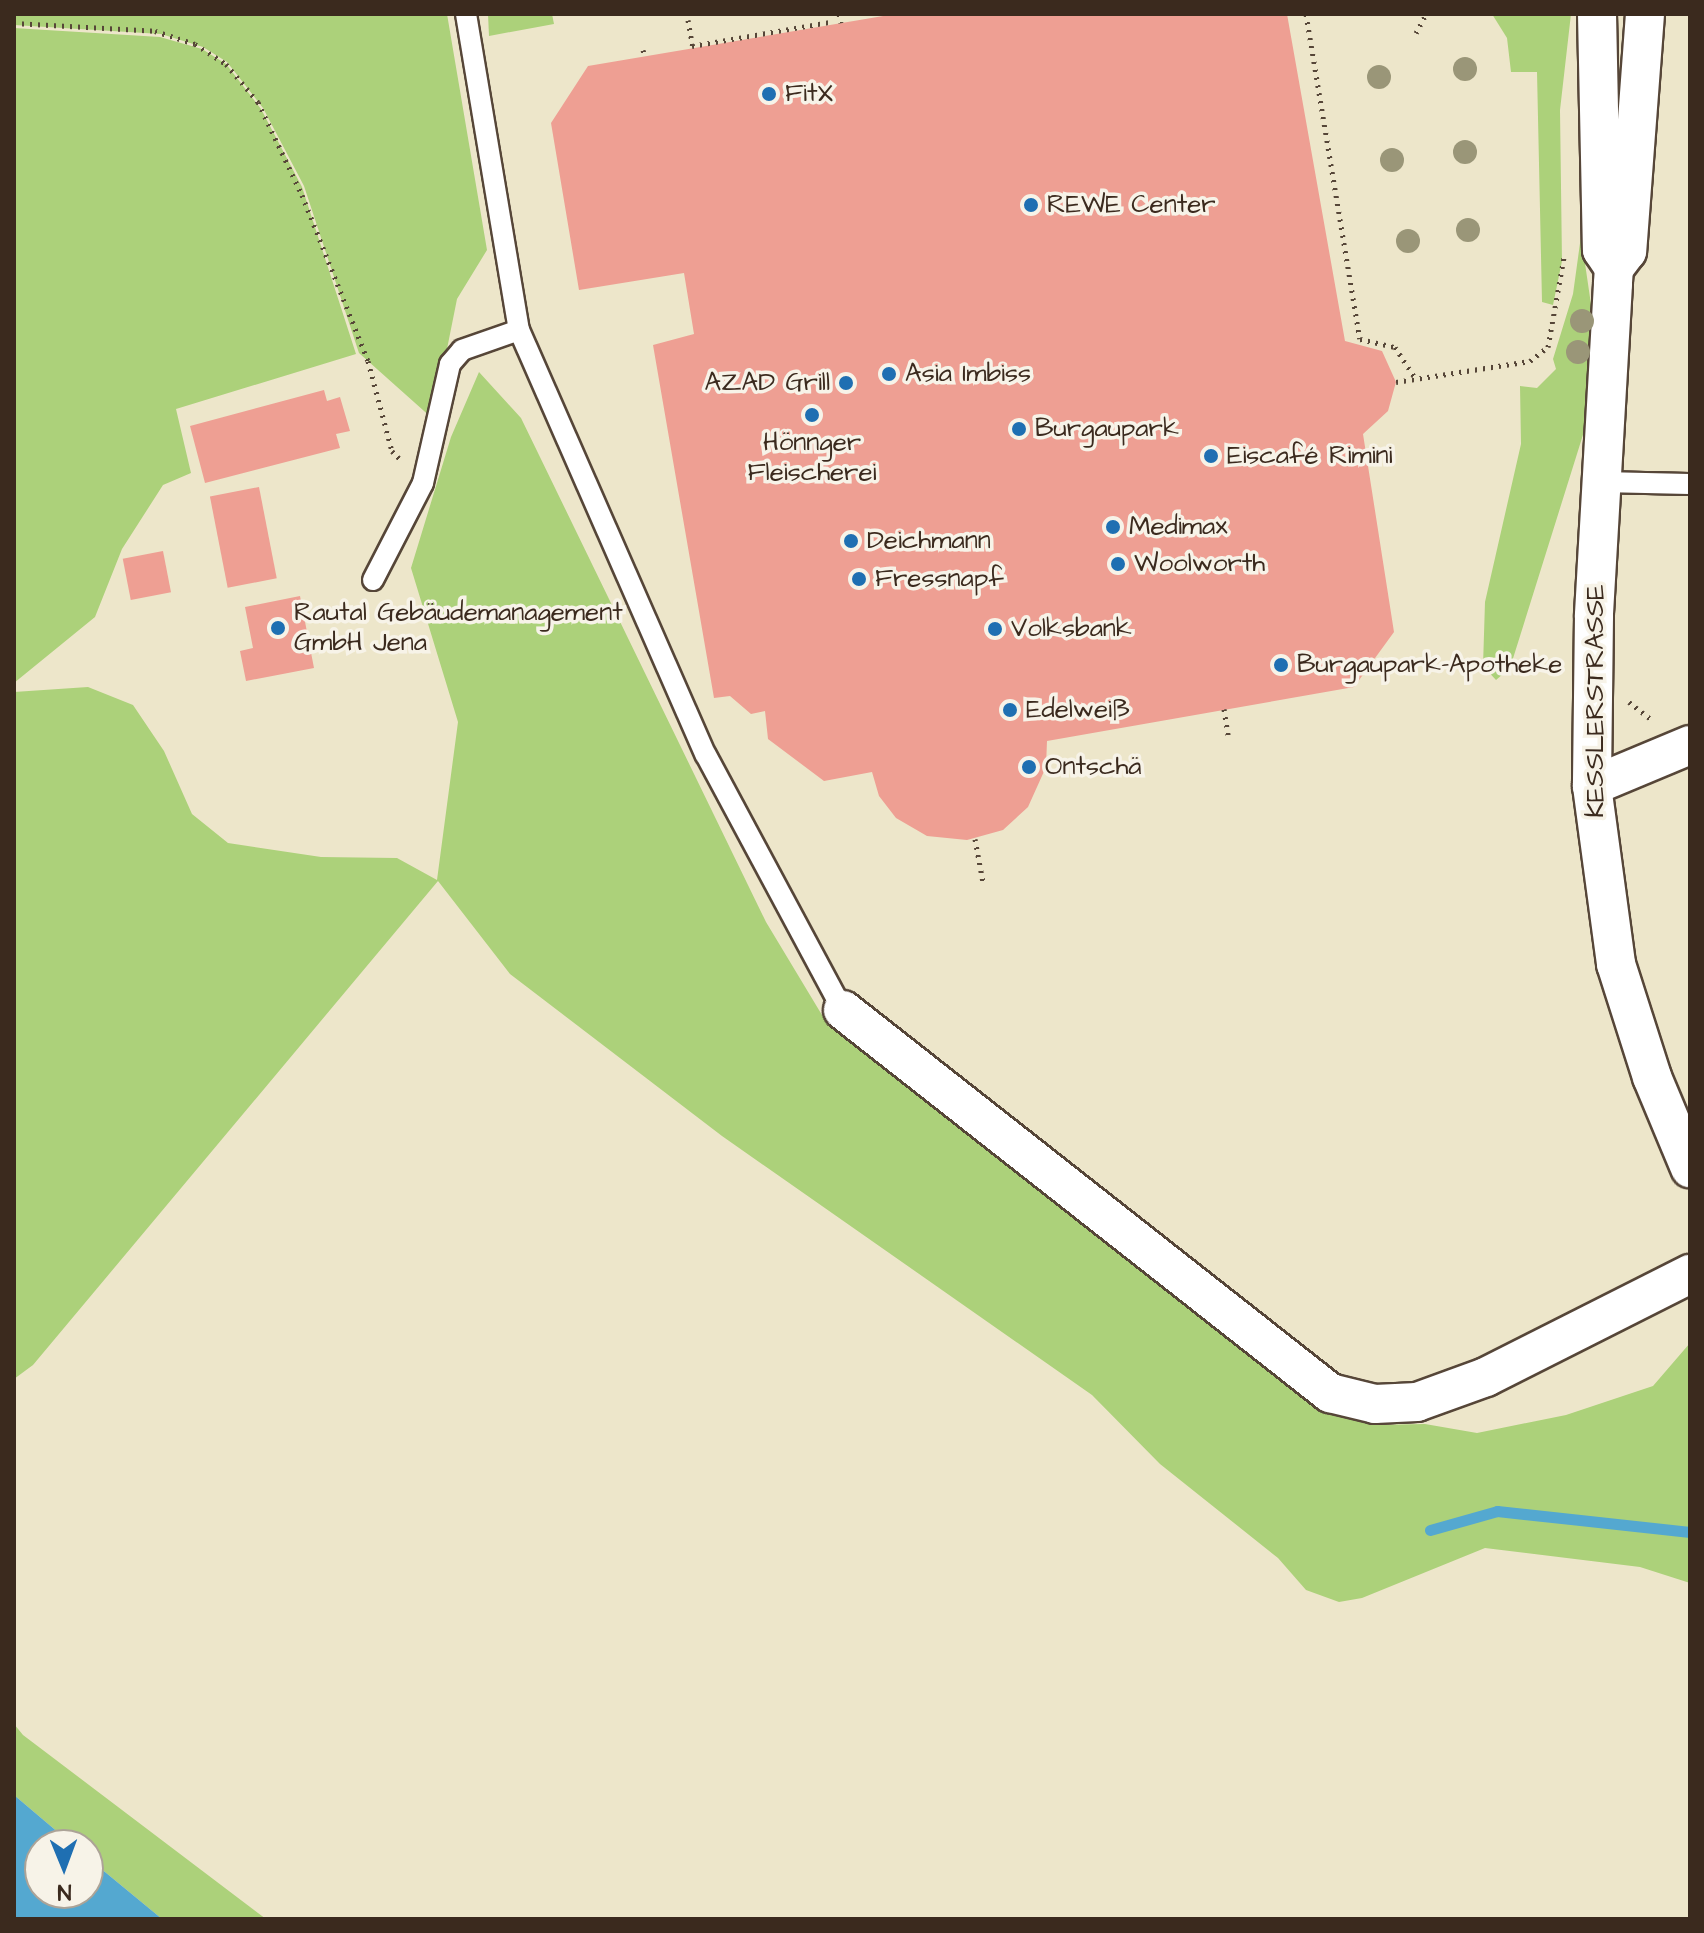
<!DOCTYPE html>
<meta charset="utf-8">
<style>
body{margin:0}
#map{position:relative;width:1704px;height:1933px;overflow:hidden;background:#ede6ca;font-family:"Architects Daughter",sans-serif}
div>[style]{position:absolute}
.green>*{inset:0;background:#acd17a}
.water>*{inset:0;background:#54a8d0}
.stream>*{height:11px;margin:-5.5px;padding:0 5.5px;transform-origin:5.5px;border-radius:5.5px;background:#54a8d0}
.building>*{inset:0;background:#ee9f93;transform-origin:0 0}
.path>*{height:5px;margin-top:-2.5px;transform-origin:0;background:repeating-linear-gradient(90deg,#564638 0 2px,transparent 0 8px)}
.roads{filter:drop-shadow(2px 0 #564638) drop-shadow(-2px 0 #564638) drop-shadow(0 2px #564638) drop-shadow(0 -2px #564638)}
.service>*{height:20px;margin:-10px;padding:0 10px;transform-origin:10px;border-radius:10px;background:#fff}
.minor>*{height:38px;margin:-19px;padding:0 19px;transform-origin:19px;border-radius:19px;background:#fff}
.trees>*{width:24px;height:24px;margin:-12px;border-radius:50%;background:#9a9678}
.dots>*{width:22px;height:22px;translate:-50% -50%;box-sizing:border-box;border:4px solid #f7f3e8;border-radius:50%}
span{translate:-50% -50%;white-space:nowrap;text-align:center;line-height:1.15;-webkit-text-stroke:7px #f7f3e8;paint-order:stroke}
.poi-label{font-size:26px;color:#3b2a1e}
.left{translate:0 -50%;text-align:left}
.right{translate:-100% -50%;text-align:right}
.street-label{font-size:26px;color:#3b2a1e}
.frame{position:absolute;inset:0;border:16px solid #3b2a1e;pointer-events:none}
.north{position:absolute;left:24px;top:1829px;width:80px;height:80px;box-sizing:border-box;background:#f7f3e8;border:2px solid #aca397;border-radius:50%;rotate:179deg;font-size:22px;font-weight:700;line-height:32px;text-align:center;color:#3b2a1e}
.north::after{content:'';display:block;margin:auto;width:28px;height:36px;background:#1f6fb2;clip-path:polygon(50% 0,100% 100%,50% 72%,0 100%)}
</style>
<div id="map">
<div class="green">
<i style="clip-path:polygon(14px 14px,447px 14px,487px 250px,457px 299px,433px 419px,359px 353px,304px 186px,263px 108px,227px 62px,203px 47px,161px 34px,14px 25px)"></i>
<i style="clip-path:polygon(488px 14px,552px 14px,554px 24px,489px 36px)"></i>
<i style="clip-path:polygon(1492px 14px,1571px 14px,1560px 110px,1562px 261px,1553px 305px,1542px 302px,1537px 72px,1511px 72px,1507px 38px)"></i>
<i style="clip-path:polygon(14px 28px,160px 37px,202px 49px,226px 64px,261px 109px,302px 187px,356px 354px,176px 409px,191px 473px,163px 485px,122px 549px,95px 617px,14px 683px)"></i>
<i style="clip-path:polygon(1581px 236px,1593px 318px,1587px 422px,1510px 668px,1496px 680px,1483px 666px,1485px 602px,1521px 444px,1520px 386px,1537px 388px,1556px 369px,1553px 359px,1573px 294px)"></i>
<i style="clip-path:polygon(479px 372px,521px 418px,766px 922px,825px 1020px,1318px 1411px,1372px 1425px,1425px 1424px,1477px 1433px,1566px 1415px,1653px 1386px,1690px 1343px,1690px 1583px,1640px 1567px,1485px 1548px,1362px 1598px,1339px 1602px,1306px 1590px,1278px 1558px,1160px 1464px,1092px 1395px,722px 1136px,510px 974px,438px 881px,33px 1365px,14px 1379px,14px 692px,88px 687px,133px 705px,164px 751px,192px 814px,228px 843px,321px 857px,397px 858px,437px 880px,458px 722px,411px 568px,451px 437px)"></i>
<i style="clip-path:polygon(14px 1724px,23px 1735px,266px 1919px,162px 1919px,88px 1858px,88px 1845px,73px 1845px,14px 1795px)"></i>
</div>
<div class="water">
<i style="clip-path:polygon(14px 1795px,73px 1845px,40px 1845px,40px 1893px,88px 1893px,88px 1858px,162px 1919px,14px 1919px)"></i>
</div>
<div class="stream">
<i style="left:1430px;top:1530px;width:70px;rotate:-15.8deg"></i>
<i style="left:1497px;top:1511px;width:194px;rotate:6.2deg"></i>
</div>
<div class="building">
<i style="clip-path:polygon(895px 14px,1287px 14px,1345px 341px,1382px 351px,1396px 382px,1388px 411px,1363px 434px,1394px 632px,1354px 687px,1047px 741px,1046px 767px,1028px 807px,1003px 830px,967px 840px,927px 836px,896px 818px,879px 796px,872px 772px,824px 781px,768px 739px,765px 711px,751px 714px,730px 696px,714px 698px,653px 345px,694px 334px,684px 273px,579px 290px,551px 123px,588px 66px)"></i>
<i style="clip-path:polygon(324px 390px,327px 401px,340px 397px,350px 431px,336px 434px,340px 448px,205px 483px,190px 426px)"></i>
<i style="left:259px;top:487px;width:93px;height:50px;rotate:79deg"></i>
<i style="left:163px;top:551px;width:42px;height:41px;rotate:79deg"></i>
<i style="clip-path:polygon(300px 596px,314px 668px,246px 681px,240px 651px,253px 648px,245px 607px)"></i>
</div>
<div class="path">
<i style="left:839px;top:14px;width:9px;rotate:77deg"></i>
<i style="left:1306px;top:14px;width:329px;rotate:80.6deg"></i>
<i style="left:1360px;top:339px;width:36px;rotate:13deg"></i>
<i style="left:1395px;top:347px;width:35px;rotate:57deg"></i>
<i style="left:688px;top:20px;width:27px;rotate:80deg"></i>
<i style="left:14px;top:23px;width:141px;rotate:3.2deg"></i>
<i style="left:155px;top:31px;width:42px;rotate:18deg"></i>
<i style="left:195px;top:44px;width:37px;rotate:33deg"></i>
<i style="left:226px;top:64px;width:50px;rotate:49.9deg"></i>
<i style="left:258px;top:102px;width:103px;rotate:64.7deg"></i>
<i style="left:302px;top:195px;width:179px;rotate:68.3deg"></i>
<i style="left:368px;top:361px;width:93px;rotate:75.1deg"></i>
<i style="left:392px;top:451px;width:14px;rotate:45deg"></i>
<i style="left:1416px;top:33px;width:21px;rotate:-62deg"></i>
<i style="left:692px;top:46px;width:139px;rotate:-9.9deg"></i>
<i style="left:643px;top:50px;width:6px;rotate:72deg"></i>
<i style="left:1396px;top:382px;width:136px;rotate:-8.9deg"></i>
<i style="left:1530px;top:361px;width:23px;rotate:-38deg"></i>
<i style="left:1548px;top:347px;width:91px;rotate:-79.9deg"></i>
<i style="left:1629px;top:702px;width:29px;rotate:38deg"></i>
<i style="left:1224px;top:709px;width:31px;rotate:81deg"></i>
<i style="left:975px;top:839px;width:44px;rotate:79.5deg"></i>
</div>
<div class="roads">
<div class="service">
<i style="left:466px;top:14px;width:320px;rotate:80.5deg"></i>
<i style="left:519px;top:330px;width:464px;rotate:66.3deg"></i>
<i style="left:706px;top:755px;width:289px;rotate:61.8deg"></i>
<i style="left:1601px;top:482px;width:89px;rotate:1.3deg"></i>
<i style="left:373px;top:580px;width:109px;rotate:-62.7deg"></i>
<i style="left:423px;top:483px;width:122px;rotate:-77.2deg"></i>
<i style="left:450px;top:364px;width:18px;rotate:-49deg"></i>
<i style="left:462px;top:350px;width:60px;rotate:-19.3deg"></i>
</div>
<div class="minor">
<i style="left:1597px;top:14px;width:236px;rotate:88.8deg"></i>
<i style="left:1602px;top:250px;width:22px;rotate:56deg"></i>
<i style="left:1645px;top:14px;width:238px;rotate:94.3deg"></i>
<i style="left:1627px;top:251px;width:21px;rotate:127deg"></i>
<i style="left:1614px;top:268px;width:16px;rotate:94deg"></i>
<i style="left:1613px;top:284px;width:333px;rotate:93.3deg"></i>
<i style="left:1594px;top:616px;width:170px;rotate:90.7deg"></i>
<i style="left:1592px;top:786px;width:180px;rotate:82.3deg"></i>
<i style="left:1616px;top:964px;width:119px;rotate:72.3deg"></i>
<i style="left:1652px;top:1077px;width:99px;rotate:67.3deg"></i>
<i style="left:1592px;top:786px;width:106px;rotate:-22.7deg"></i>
<i style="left:843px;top:1010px;width:620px;rotate:38.18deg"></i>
<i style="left:1330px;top:1393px;width:46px;rotate:13.7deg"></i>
<i style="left:1375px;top:1404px;width:42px;rotate:-2.7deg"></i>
<i style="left:1417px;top:1402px;width:73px;rotate:-19.9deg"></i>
<i style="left:1486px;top:1377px;width:229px;rotate:-26.8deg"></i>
</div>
</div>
<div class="trees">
<i style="left:1465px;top:69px"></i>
<i style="left:1379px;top:77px"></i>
<i style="left:1465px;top:152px"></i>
<i style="left:1392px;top:160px"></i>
<i style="left:1468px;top:230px"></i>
<i style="left:1408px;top:241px"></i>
<i style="left:1582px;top:321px"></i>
<i style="left:1578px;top:352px"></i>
</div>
<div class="dots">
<i style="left:769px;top:94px;background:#1f6fb2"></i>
<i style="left:1031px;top:205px;background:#1f6fb2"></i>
<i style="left:889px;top:374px;background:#1f6fb2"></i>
<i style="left:846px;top:383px;background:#1f6fb2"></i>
<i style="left:812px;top:415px;background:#1f6fb2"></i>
<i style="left:1019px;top:429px;background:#1f6fb2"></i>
<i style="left:1211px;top:456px;background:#1f6fb2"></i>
<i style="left:1113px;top:527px;background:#1f6fb2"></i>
<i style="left:851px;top:541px;background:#1f6fb2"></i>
<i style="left:1118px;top:564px;background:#1f6fb2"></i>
<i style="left:859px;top:579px;background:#1f6fb2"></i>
<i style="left:278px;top:628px;background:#1f6fb2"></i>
<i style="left:995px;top:629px;background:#1f6fb2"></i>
<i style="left:1281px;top:665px;background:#1f6fb2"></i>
<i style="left:1010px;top:710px;background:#1f6fb2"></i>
<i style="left:1029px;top:767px;background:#1f6fb2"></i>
</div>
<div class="poi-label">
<span class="left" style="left:785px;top:94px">FitX</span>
<span class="left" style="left:1047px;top:205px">REWE Center</span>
<span class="left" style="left:905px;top:374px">Asia Imbiss</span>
<span class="right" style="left:830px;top:383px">AZAD Grill</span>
<span class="left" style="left:1035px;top:429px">Burgaupark</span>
<span style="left:812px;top:458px">Hönnger<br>Fleischerei</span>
<span class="left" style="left:1227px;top:456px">Eiscafé Rimini</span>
<span class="left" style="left:1129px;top:527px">Medimax</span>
<span class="left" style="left:867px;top:541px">Deichmann</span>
<span class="left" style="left:1134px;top:564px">Woolworth</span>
<span class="left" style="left:875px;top:579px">Fressnapf</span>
<span class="left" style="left:294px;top:628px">Rautal Gebäudemanagement<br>GmbH Jena</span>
<span class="left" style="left:1011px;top:629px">Volksbank</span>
<span class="left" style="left:1297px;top:665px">Burgaupark-Apotheke</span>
<span class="left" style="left:1026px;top:710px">Edelweiß</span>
<span class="left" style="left:1045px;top:767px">Ontschä</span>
</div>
<div class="street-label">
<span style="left:1596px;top:701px;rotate:-90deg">KESSLERSTRASSE</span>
</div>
<div class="frame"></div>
<div class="north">N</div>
</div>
